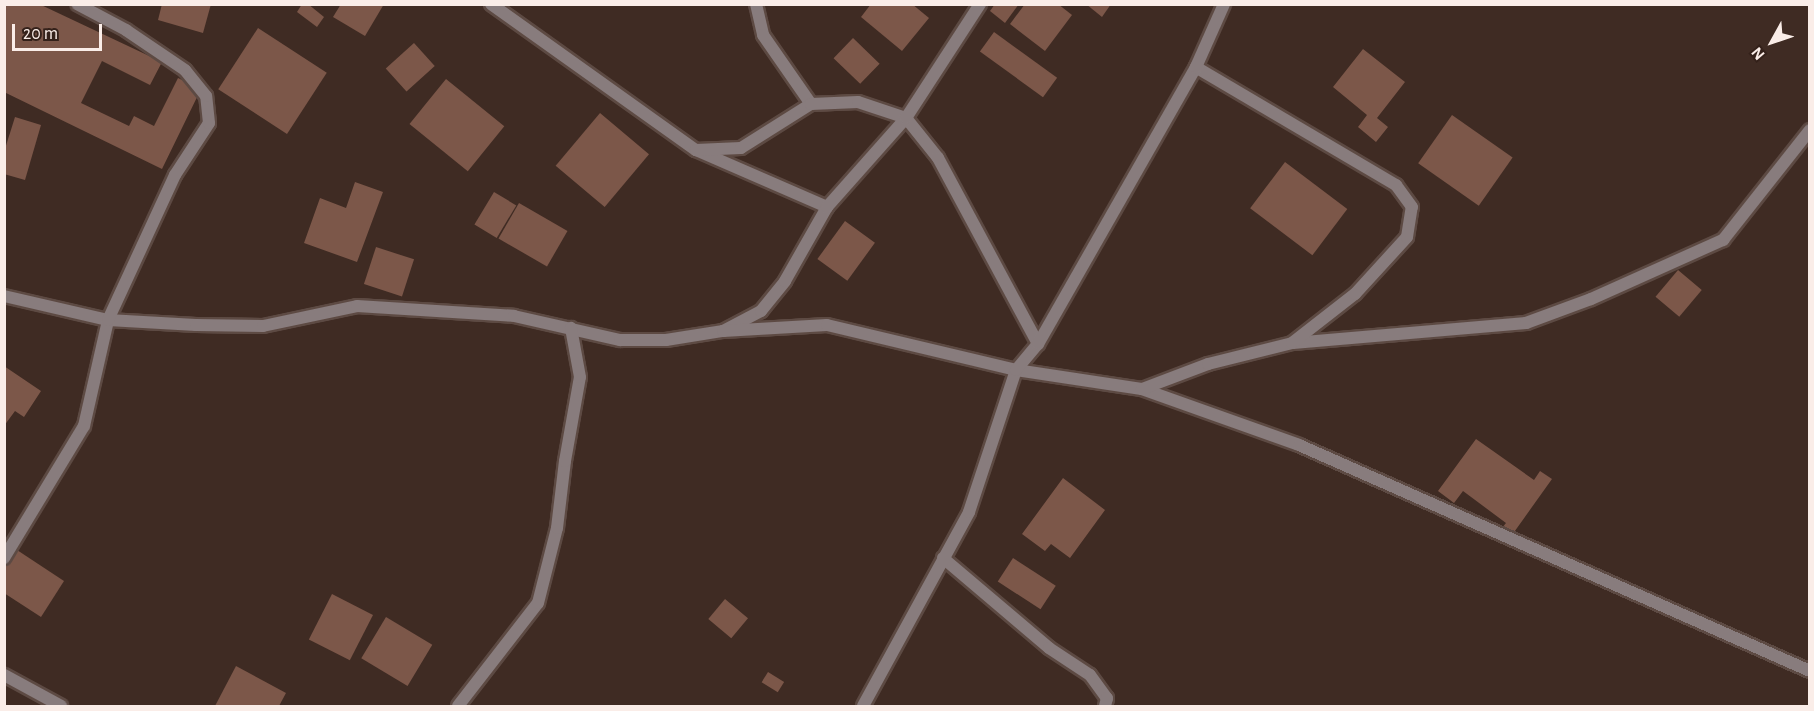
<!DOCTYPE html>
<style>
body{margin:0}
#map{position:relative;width:1814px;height:711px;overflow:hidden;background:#3f2b23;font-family:"Alegreya Sans",sans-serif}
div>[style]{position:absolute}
.building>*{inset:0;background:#7c5749;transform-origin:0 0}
.roads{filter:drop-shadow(2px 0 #5d4a43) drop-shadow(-2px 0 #5d4a43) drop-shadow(0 2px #5d4a43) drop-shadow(0 -2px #5d4a43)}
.street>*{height:12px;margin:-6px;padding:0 6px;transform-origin:6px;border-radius:6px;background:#887c7d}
span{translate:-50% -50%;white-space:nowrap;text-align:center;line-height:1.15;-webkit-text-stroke:6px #34211a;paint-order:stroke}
.frame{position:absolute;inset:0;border:6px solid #faede8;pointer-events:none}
.north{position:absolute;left:1742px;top:12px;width:60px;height:60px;-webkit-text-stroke:4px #34211a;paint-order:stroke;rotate:230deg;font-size:16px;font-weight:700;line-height:24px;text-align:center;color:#faede8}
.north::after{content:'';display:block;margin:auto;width:21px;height:27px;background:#faede8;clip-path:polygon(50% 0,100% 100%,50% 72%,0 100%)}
.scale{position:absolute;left:12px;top:24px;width:90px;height:27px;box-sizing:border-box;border:3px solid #faede8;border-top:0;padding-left:8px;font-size:18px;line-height:21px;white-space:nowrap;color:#faede8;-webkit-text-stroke:4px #34211a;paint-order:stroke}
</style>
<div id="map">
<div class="building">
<i style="clip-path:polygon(4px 4px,39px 4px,162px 62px,150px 85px,102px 61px,81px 103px,129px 126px,134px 116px,154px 126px,178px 78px,201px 89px,162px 169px,4px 92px)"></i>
<i style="clip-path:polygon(162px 4px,211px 4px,203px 33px,158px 20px)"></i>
<i style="clip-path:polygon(302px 4px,308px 4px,324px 17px,317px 27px,297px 12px)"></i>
<i style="clip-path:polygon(341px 4px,384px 4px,365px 36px,333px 17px)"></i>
<i style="clip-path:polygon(871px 4px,912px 4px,929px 18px,902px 51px,861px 17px)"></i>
<i style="clip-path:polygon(995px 4px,1019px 4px,1005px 23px,990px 11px)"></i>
<i style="clip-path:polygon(1025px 4px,1058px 4px,1072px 15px,1045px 51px,1010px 24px)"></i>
<i style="clip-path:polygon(1086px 4px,1111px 4px,1102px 17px)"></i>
<i style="left:258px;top:28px;width:82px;height:73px;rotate:33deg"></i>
<i style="left:994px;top:32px;width:78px;height:24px;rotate:36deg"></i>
<i style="left:853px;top:38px;width:37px;height:28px;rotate:44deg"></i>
<i style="left:414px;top:43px;width:31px;height:38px;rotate:48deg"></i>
<i style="clip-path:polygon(1363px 49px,1405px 82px,1377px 118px,1388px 127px,1376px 142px,1358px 127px,1367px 115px,1333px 87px)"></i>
<i style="left:446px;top:79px;width:75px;height:58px;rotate:39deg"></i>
<i style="left:600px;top:113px;width:64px;height:69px;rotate:40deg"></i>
<i style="left:1452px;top:115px;width:74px;height:59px;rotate:35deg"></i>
<i style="clip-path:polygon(15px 117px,41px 125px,25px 180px,4px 174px,4px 152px)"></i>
<i style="left:1285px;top:162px;width:78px;height:58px;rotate:37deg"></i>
<i style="clip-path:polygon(355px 182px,383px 192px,357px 262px,304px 243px,320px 198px,346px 208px)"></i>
<i style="left:494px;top:192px;width:26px;height:38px;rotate:31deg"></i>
<i style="left:519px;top:203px;width:56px;height:41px;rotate:30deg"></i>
<i style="left:845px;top:221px;width:37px;height:47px;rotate:36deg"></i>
<i style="left:376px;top:247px;width:40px;height:39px;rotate:18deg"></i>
<i style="left:1678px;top:270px;width:31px;height:35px;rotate:40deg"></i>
<i style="clip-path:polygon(4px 366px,41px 391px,24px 417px,15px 411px,4px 426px)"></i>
<i style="clip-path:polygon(1476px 439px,1534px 480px,1540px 471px,1552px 479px,1512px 535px,1502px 528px,1506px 523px,1463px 491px,1454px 503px,1438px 491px)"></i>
<i style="clip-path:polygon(1063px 478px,1105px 510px,1070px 558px,1051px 544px,1045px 551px,1022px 534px)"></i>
<i style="clip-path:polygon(17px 550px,64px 581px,41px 617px,4px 593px,4px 568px)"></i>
<i style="left:1013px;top:558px;width:51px;height:28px;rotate:33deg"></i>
<i style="left:332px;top:594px;width:46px;height:51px;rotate:27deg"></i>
<i style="left:725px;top:599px;width:30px;height:26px;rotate:40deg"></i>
<i style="left:386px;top:617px;width:54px;height:48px;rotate:31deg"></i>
<i style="clip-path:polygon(236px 666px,286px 693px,279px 706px,215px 706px)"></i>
<i style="left:768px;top:672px;width:19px;height:12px;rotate:32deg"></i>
</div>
<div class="roads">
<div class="street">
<i style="left:491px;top:4px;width:252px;rotate:35.5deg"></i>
<i style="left:696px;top:150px;width:143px;rotate:23.5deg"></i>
<i style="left:756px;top:4px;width:32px;rotate:77deg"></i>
<i style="left:763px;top:35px;width:84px;rotate:55.2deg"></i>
<i style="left:696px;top:150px;width:45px;rotate:-2.5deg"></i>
<i style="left:741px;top:148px;width:83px;rotate:-32.2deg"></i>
<i style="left:811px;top:104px;width:47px;rotate:-2.4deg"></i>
<i style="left:858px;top:102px;width:51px;rotate:18.4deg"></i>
<i style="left:906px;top:118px;width:51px;rotate:51.3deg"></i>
<i style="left:938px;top:158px;width:211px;rotate:61.7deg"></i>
<i style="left:4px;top:296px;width:107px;rotate:13deg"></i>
<i style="left:108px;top:320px;width:88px;rotate:3.3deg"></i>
<i style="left:196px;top:325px;width:67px;rotate:0.9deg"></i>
<i style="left:263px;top:326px;width:96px;rotate:-12deg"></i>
<i style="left:357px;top:306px;width:157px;rotate:3.6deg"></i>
<i style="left:514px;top:316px;width:109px;rotate:12.8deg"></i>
<i style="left:620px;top:340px;width:46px"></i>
<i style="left:666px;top:340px;width:58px;rotate:-9deg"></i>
<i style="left:723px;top:331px;width:43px;rotate:-27.8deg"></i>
<i style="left:761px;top:311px;width:38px;rotate:-51deg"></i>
<i style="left:785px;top:281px;width:85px;rotate:-60.4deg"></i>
<i style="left:827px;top:207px;width:119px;rotate:-48.4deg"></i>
<i style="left:906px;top:118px;width:136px;rotate:-57deg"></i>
<i style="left:723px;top:331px;width:104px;rotate:-3.3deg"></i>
<i style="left:827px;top:325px;width:194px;rotate:13.4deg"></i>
<i style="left:1016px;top:370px;width:127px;rotate:8.6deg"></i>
<i style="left:1142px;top:389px;width:167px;rotate:19.6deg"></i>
<i style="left:1299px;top:445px;width:559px;rotate:23.86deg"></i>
<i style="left:1293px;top:343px;width:234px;rotate:-4.9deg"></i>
<i style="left:1526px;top:323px;width:69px;rotate:-20.3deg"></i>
<i style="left:1591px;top:299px;width:145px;rotate:-24.1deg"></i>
<i style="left:1723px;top:240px;width:140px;rotate:-51.7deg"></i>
<i style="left:1142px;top:389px;width:71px;rotate:-20.7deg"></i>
<i style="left:1208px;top:364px;width:87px;rotate:-14deg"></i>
<i style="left:1292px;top:343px;width:80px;rotate:-37.9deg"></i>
<i style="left:1355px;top:294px;width:77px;rotate:-47.6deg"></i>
<i style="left:1407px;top:237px;width:30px;rotate:-81deg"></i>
<i style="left:1412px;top:207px;width:27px;rotate:-126deg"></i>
<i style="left:1396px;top:185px;width:232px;rotate:-149.5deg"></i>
<i style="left:4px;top:558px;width:154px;rotate:-58.8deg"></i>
<i style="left:84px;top:426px;width:109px;rotate:-77.2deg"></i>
<i style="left:108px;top:320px;width:160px;rotate:-65.2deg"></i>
<i style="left:175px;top:175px;width:62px;rotate:-56.8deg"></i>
<i style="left:209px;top:123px;width:27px;rotate:-96deg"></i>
<i style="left:206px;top:96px;width:33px;rotate:-129deg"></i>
<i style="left:185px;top:70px;width:71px;rotate:-145.9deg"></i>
<i style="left:126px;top:30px;width:55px;rotate:-152deg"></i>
<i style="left:943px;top:558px;width:139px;rotate:40.3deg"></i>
<i style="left:1049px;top:648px;width:49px;rotate:33.4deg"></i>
<i style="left:1090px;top:675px;width:29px;rotate:54deg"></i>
<i style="left:1107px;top:698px;width:8px;rotate:104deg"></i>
<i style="left:4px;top:675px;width:65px;rotate:28.5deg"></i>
<i style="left:458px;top:706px;width:130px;rotate:-52.2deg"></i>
<i style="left:538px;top:603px;width:77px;rotate:-75.8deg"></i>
<i style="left:557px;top:528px;width:67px;rotate:-83.2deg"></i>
<i style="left:565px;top:461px;width:85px;rotate:-79.9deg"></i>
<i style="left:580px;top:377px;width:50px;rotate:-100.4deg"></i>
<i style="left:863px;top:706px;width:221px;rotate:-61.3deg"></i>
<i style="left:969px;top:512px;width:150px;rotate:-71.7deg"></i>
<i style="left:1016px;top:370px;width:34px;rotate:-50deg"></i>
<i style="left:1038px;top:344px;width:319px;rotate:-60.3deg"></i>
<i style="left:1196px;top:67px;width:69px;rotate:-66deg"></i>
</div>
</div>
<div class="frame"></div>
<div class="north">N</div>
<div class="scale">20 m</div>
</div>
